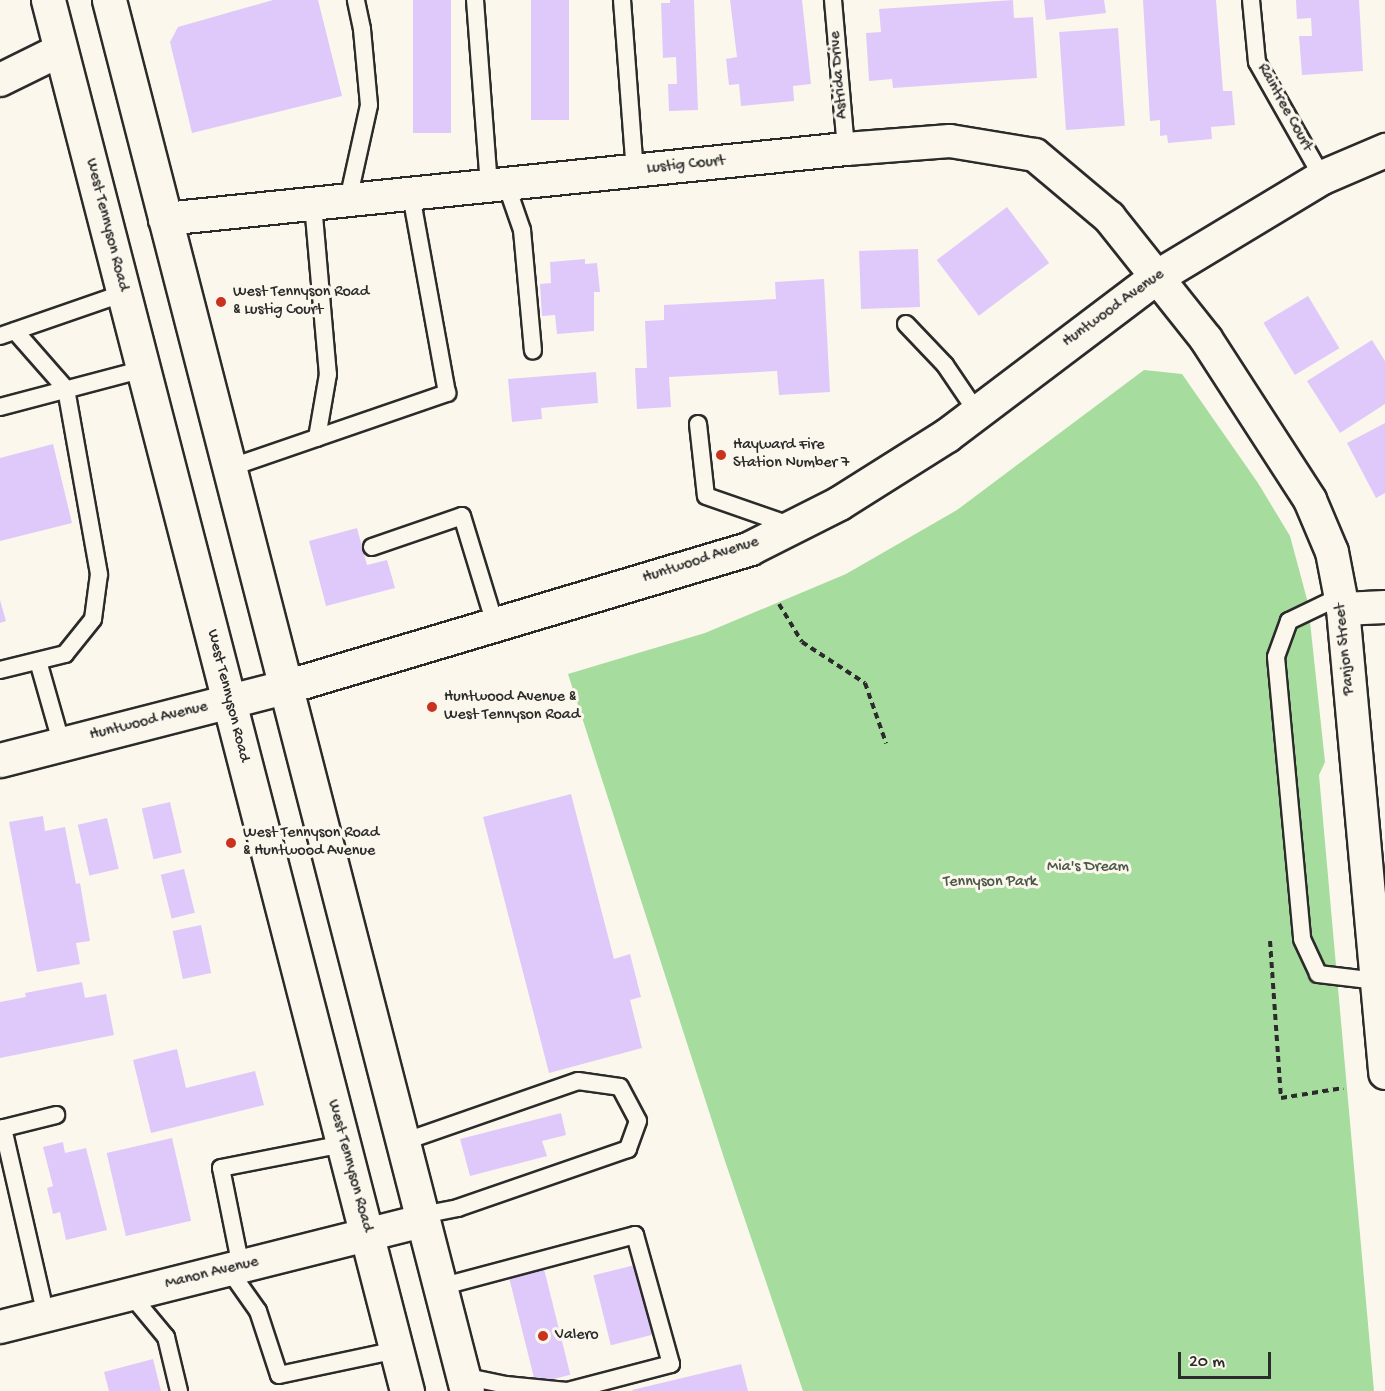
<!DOCTYPE html>
<style>
body{margin:0}
#map{position:relative;width:1385px;height:1391px;overflow:hidden;background:#fbf7ec;font-family:"Gochi Hand",sans-serif}
div>[style]{position:absolute}
.green>*{inset:0;background:#a7dc9f}
.building>*{inset:0;background:#dfc9fa;transform-origin:0 0}
.path>*{height:4px;margin-top:-2px;transform-origin:0;background:repeating-linear-gradient(90deg,#2b2b2b 0 6px,transparent 0 10.5px)}
.roads{filter:drop-shadow(2px 0 #2b2b2b) drop-shadow(-2px 0 #2b2b2b) drop-shadow(0 2px #2b2b2b) drop-shadow(0 -2px #2b2b2b)}
.service>*{height:16px;margin:-8px;padding:0 8px;transform-origin:8px;border-radius:8px;background:#fbf7ec}
.minor>*{height:32px;margin:-16px;padding:0 16px;transform-origin:16px;border-radius:16px;background:#fbf7ec}
.tertiary>*{height:33px;margin:-16.5px;padding:0 16.5px;transform-origin:16.5px;border-radius:16.5px;background:#fbf7ec}
.secondary>*{height:33px;margin:-16.5px;padding:0 16.5px;transform-origin:16.5px;border-radius:16.5px;background:#fbf7ec}
.dots>*{width:16px;height:16px;translate:-50% -50%;box-sizing:border-box;border:3px solid #fbf7ec;border-radius:50%}
span{translate:-50% -50%;white-space:nowrap;text-align:center;line-height:1.15;-webkit-text-stroke:6px #fbf7ec;paint-order:stroke}
.street-label{font-size:16px;color:#2b2b2b}
.poi-label{font-size:16px;color:#2b2b2b}
.left{translate:0 -50%;text-align:left}
.park-label{font-size:16px;color:#4a5748}
.scale{position:absolute;left:1178px;top:1352px;width:93px;height:27px;box-sizing:border-box;border:3px solid #2b2b2b;border-top:0;padding-left:8px;font-size:18px;line-height:21px;white-space:nowrap;color:#2b2b2b;-webkit-text-stroke:4px #fbf7ec;paint-order:stroke}
</style>
<div id="map">
<div class="green">
<i style="clip-path:polygon(1144px 370px,1182px 374px,1258px 483px,1290px 536px,1308px 603px,1325px 762px,1319px 775px,1374px 1391px,803px 1391px,724px 1158px,568px 674px,705px 633px,846px 574px,957px 510px)"></i>
</div>
<div class="building">
<i style="clip-path:polygon(273px 0,318px 0,342px 96px,192px 133px,170px 42px,178px 27px)"></i>
<i style="left:413px;top:0;width:38px;height:133px"></i>
<i style="left:531px;top:0;width:38px;height:120px"></i>
<i style="clip-path:polygon(670px 0,694px 0,698px 110px,669px 111px,668px 84px,677px 84px,676px 57px,663px 58px,661px 3px,670px 3px)"></i>
<i style="clip-path:polygon(730px 0,802px 0,811px 84px,793px 86px,794px 101px,741px 106px,739px 84px,729px 85px,726px 59px,737px 57px)"></i>
<i style="clip-path:polygon(1013px 0,1014px 18px,1033px 17px,1037px 78px,893px 88px,892px 79px,869px 81px,866px 33px,881px 32px,879px 9px)"></i>
<i style="clip-path:polygon(1044px 0,1104px 0,1106px 13px,1046px 20px)"></i>
<i style="clip-path:polygon(1143px 0,1216px 0,1223px 91px,1232px 91px,1235px 125px,1211px 127px,1212px 139px,1168px 143px,1167px 135px,1160px 136px,1160px 120px,1150px 121px)"></i>
<i style="clip-path:polygon(1296px 0,1359px 0,1363px 71px,1302px 75px,1299px 36px,1312px 36px,1311px 18px,1297px 19px)"></i>
<i style="left:1118px;top:28px;width:98px;height:59px;rotate:86deg"></i>
<i style="left:1007px;top:207px;width:70px;height:88px;rotate:53deg"></i>
<i style="left:918px;top:249px;width:58px;height:59px;rotate:88deg"></i>
<i style="clip-path:polygon(585px 259px,585px 264px,597px 263px,600px 292px,594px 292px,594px 331px,557px 334px,555px 315px,542px 316px,540px 284px,551px 283px,550px 262px)"></i>
<i style="clip-path:polygon(824px 279px,830px 392px,779px 395px,777px 371px,669px 377px,671px 407px,637px 409px,635px 368px,647px 368px,645px 321px,664px 320px,664px 305px,776px 299px,775px 282px)"></i>
<i style="left:1308px;top:296px;width:61px;height:52px;rotate:59deg"></i>
<i style="clip-path:polygon(1372px 340px,1385px 361px,1385px 404px,1340px 433px,1307px 381px)"></i>
<i style="clip-path:polygon(596px 372px,598px 403px,541px 408px,542px 419px,512px 422px,508px 379px)"></i>
<i style="clip-path:polygon(1385px 423px,1385px 493px,1376px 498px,1347px 443px)"></i>
<i style="clip-path:polygon(53px 444px,72px 523px,0 541px,0 458px)"></i>
<i style="clip-path:polygon(357px 528px,367px 565px,387px 560px,395px 588px,326px 606px,309px 541px)"></i>
<i style="clip-path:polygon(0 600px,6px 621px,0 623px)"></i>
<i style="clip-path:polygon(571px 794px,614px 959px,630px 954px,641px 997px,630px 1000px,642px 1048px,549px 1073px,483px 817px)"></i>
<i style="left:170px;top:802px;width:52px;height:29px;rotate:77deg"></i>
<i style="clip-path:polygon(43px 816px,45px 831px,65px 827px,76px 884px,80px 883px,90px 941px,76px 943px,80px 964px,37px 972px,9px 822px)"></i>
<i style="left:107px;top:818px;width:52px;height:30px;rotate:77deg"></i>
<i style="left:184px;top:869px;width:45px;height:24px;rotate:76deg"></i>
<i style="left:201px;top:925px;width:49px;height:29px;rotate:78deg"></i>
<i style="clip-path:polygon(82px 982px,85px 998px,106px 994px,114px 1035px,0 1058px,0 1002px,26px 997px,25px 993px)"></i>
<i style="clip-path:polygon(177px 1049px,186px 1088px,255px 1071px,264px 1105px,151px 1133px,133px 1060px)"></i>
<i style="clip-path:polygon(561px 1113px,566px 1135px,542px 1141px,547px 1156px,470px 1176px,460px 1139px)"></i>
<i style="left:172px;top:1138px;width:85px;height:67px;rotate:77deg"></i>
<i style="clip-path:polygon(63px 1142px,65px 1153px,86px 1148px,107px 1230px,66px 1240px,60px 1212px,53px 1214px,47px 1188px,53px 1186px,43px 1147px)"></i>
<i style="left:639px;top:1264px;width:72px;height:47px;rotate:76deg"></i>
<i style="left:544px;top:1269px;width:109px;height:36px;rotate:76deg"></i>
<i style="clip-path:polygon(153px 1359px,161px 1391px,109px 1391px,104px 1372px)"></i>
<i style="clip-path:polygon(741px 1364px,748px 1391px,633px 1391px,632px 1390px)"></i>
</div>
<div class="path">
<i style="left:779px;top:604px;width:44px;rotate:58.8deg"></i>
<i style="left:802px;top:642px;width:75px;rotate:33.1deg"></i>
<i style="left:865px;top:683px;width:64px;rotate:70.7deg"></i>
<i style="left:1270px;top:941px;width:157px;rotate:86deg"></i>
<i style="left:1281px;top:1098px;width:63px;rotate:-9.2deg"></i>
</div>
<div class="roads">
<div class="service">
<i style="left:475px;top:0;width:187px;rotate:85.7deg"></i>
<i style="left:622px;top:0;width:171px;rotate:85.7deg"></i>
<i style="left:833px;top:0;width:150px;rotate:85deg"></i>
<i style="left:1251px;top:0;width:62px;rotate:84.5deg"></i>
<i style="left:1257px;top:62px;width:132px;rotate:60.5deg"></i>
<i style="left:506px;top:184px;width:49px;rotate:70.8deg"></i>
<i style="left:522px;top:230px;width:121px;rotate:84.8deg"></i>
<i style="left:348px;top:200px;width:97px;rotate:-77.5deg"></i>
<i style="left:369px;top:105px;width:76px;rotate:-95.3deg"></i>
<i style="left:362px;top:29px;width:30px;rotate:-102deg"></i>
<i style="left:313px;top:204px;width:171px;rotate:85deg"></i>
<i style="left:328px;top:374px;width:65px;rotate:99.8deg"></i>
<i style="left:906px;top:324px;width:57px;rotate:46.4deg"></i>
<i style="left:945px;top:365px;width:57px;rotate:55.8deg"></i>
<i style="left:0;top:336px;width:131px;rotate:-19.1deg"></i>
<i style="left:0;top:407px;width:149px;rotate:-14.8deg"></i>
<i style="left:698px;top:424px;width:72px;rotate:83.7deg"></i>
<i style="left:706px;top:496px;width:91px;rotate:19.2deg"></i>
<i style="left:229px;top:468px;width:231px;rotate:-19deg"></i>
<i style="left:447px;top:393px;width:202px;rotate:-100.3deg"></i>
<i style="left:372px;top:547px;width:95px;rotate:-19deg"></i>
<i style="left:462px;top:516px;width:113px;rotate:73deg"></i>
<i style="left:1341px;top:596px;width:58px;rotate:154.3deg"></i>
<i style="left:1289px;top:621px;width:38px;rotate:110deg"></i>
<i style="left:1276px;top:657px;width:283px;rotate:84.7deg"></i>
<i style="left:1302px;top:939px;width:38px;rotate:65deg"></i>
<i style="left:1318px;top:974px;width:60px;rotate:6.7deg"></i>
<i style="left:38px;top:661px;width:87px;rotate:74.1deg"></i>
<i style="left:0;top:670px;width:67px;rotate:-13.8deg"></i>
<i style="left:65px;top:654px;width:45px;rotate:-51.3deg"></i>
<i style="left:93px;top:619px;width:45px;rotate:-82.4deg"></i>
<i style="left:99px;top:574px;width:188px;rotate:-100.1deg"></i>
<i style="left:66px;top:389px;width:77px;rotate:-131.3deg"></i>
<i style="left:3px;top:1128px;width:193px;rotate:77.1deg"></i>
<i style="left:0;top:1129px;width:58px;rotate:-14deg"></i>
<i style="left:403px;top:1142px;width:185px;rotate:-19.2deg"></i>
<i style="left:578px;top:1081px;width:42px;rotate:8.1deg"></i>
<i style="left:620px;top:1087px;width:38px;rotate:62deg"></i>
<i style="left:638px;top:1121px;width:30px;rotate:110deg"></i>
<i style="left:628px;top:1149px;width:180px;rotate:160.9deg"></i>
<i style="left:458px;top:1208px;width:37px;rotate:169deg"></i>
<i style="left:241px;top:1267px;width:101px;rotate:-101.4deg"></i>
<i style="left:221px;top:1168px;width:124px;rotate:-11.1deg"></i>
<i style="left:229px;top:1270px;width:50px;rotate:54.7deg"></i>
<i style="left:258px;top:1311px;width:67px;rotate:71.8deg"></i>
<i style="left:279px;top:1375px;width:121px;rotate:-12deg"></i>
<i style="left:440px;top:1287px;width:202px;rotate:-14.9deg"></i>
<i style="left:635px;top:1235px;width:134px;rotate:74.4deg"></i>
<i style="left:671px;top:1364px;width:107px;rotate:165.4deg"></i>
<i style="left:131px;top:1295px;width:55px;rotate:50.2deg"></i>
<i style="left:166px;top:1337px;width:56px;rotate:76.5deg"></i>
<i style="left:463px;top:1376px;width:44px;rotate:11.8deg"></i>
<i style="left:506px;top:1385px;width:61px;rotate:5.6deg"></i>
</div>
<div class="minor">
<i style="left:0;top:80px;width:68px;rotate:-26.2deg"></i>
<i style="left:165px;top:219px;width:685px;rotate:-5.87deg"></i>
<i style="left:846px;top:149px;width:104px;rotate:-4.4deg"></i>
<i style="left:950px;top:141px;width:86px;rotate:9.4deg"></i>
<i style="left:1035px;top:155px;width:97px;rotate:40deg"></i>
<i style="left:1109px;top:217px;width:156px;rotate:51.5deg"></i>
<i style="left:1206px;top:339px;width:192px;rotate:57.1deg"></i>
<i style="left:1310px;top:500px;width:56px;rotate:67.1deg"></i>
<i style="left:1332px;top:552px;width:58px;rotate:79.1deg"></i>
<i style="left:1343px;top:609px;width:466px;rotate:84.8deg"></i>
<i style="left:1343px;top:609px;width:42px;rotate:-2.7deg"></i>
<i style="left:0;top:1327px;width:436px;rotate:-14.1deg"></i>
</div>
<div class="tertiary">
<i style="left:0;top:760px;width:294px;rotate:-14.4deg"></i>
<i style="left:285px;top:687px;width:485px;rotate:-16.6deg"></i>
<i style="left:750px;top:548px;width:100px;rotate:-26.8deg"></i>
<i style="left:839px;top:503px;width:128px;rotate:-32.2deg"></i>
<i style="left:947px;top:435px;width:262px;rotate:-37.1deg"></i>
<i style="left:1156px;top:277px;width:194px;rotate:-31.1deg"></i>
<i style="left:1322px;top:177px;width:69px;rotate:-23.2deg"></i>
</div>
<div class="secondary">
<i style="left:48px;top:0;width:1437px;rotate:75.53deg"></i>
<i style="left:109px;top:0;width:1436px;rotate:75.57deg"></i>
</div>
</div>
<div class="dots">
<i style="left:221px;top:302px;background:#c8321e"></i>
<i style="left:721px;top:455px;background:#c8321e"></i>
<i style="left:432px;top:707px;background:#c8321e"></i>
<i style="left:231px;top:843px;background:#c8321e"></i>
<i style="left:543px;top:1336px;background:#c8321e"></i>
</div>
<div class="street-label">
<span style="left:840px;top:75px;rotate:-95deg">Astrida Drive</span>
<span style="left:1284px;top:108px;rotate:61deg">Raintree Court</span>
<span style="left:686px;top:166px;rotate:-6deg">Lustig Court</span>
<span style="left:106px;top:225px;rotate:76deg">West Tennyson Road</span>
<span style="left:1114px;top:309px;rotate:-36deg">Huntwood Avenue</span>
<span style="left:701px;top:561px;rotate:-18deg">Huntwood Avenue</span>
<span style="left:1346px;top:649px;rotate:-96deg">Panjon Street</span>
<span style="left:227px;top:696px;rotate:76deg">West Tennyson Road</span>
<span style="left:149px;top:722px;rotate:-14deg">Huntwood Avenue</span>
<span style="left:349px;top:1166px;rotate:75deg">West Tennyson Road</span>
<span style="left:212px;top:1274px;rotate:-14deg">Manon Avenue</span>
</div>
<div class="poi-label">
<span class="left" style="left:233px;top:302px">West Tennyson Road<br>&amp; Lustig Court</span>
<span class="left" style="left:733px;top:455px">Hayward Fire<br>Station Number 7</span>
<span class="left" style="left:444px;top:707px">Huntwood Avenue &amp;<br>West Tennyson Road</span>
<span class="left" style="left:243px;top:843px">West Tennyson Road<br>&amp; Huntwood Avenue</span>
<span class="left" style="left:555px;top:1336px">Valero</span>
</div>
<div class="park-label">
<span style="left:1088px;top:868px">Mia's Dream</span>
<span style="left:990px;top:883px">Tennyson Park</span>
</div>
<div class="scale">20 m</div>
</div>
